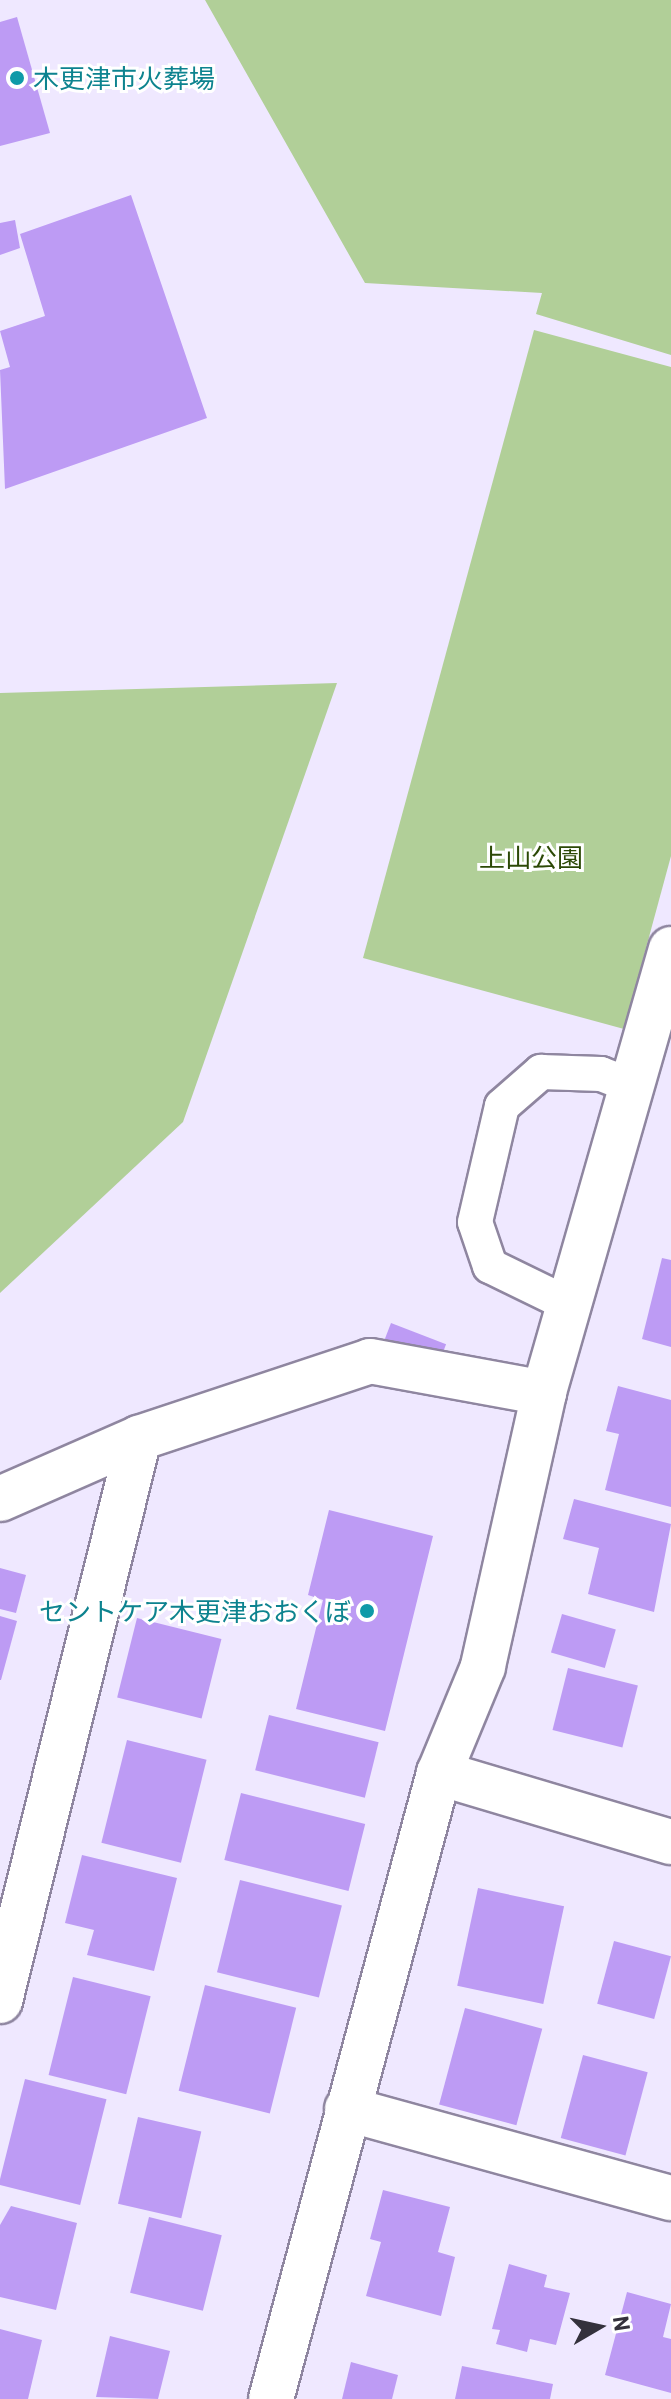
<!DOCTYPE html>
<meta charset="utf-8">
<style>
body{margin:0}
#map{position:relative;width:671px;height:2399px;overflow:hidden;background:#efe8ff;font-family:Barlow,"Noto Sans JP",sans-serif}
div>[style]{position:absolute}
.green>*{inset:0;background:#b1cf98}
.building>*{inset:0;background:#bd9bf4;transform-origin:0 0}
.roads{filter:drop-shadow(2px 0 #8f86a0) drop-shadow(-2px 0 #8f86a0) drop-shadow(0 2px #8f86a0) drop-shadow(0 -2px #8f86a0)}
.service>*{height:34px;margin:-17px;padding:0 17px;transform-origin:17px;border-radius:17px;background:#fff}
.minor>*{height:44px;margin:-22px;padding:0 22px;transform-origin:22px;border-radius:22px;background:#fff}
.tertiary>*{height:44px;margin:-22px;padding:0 22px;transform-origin:22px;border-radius:22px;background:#fff}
.dots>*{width:22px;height:22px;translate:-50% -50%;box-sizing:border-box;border:4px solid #fff;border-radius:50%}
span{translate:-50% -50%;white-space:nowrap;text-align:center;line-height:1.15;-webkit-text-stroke:6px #fff;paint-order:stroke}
.culture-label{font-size:26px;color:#0d838f}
.left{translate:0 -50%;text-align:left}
.right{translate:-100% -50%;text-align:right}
.park-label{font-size:26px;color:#2c4906}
.north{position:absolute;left:559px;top:2287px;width:80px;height:80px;-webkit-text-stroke:6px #fff;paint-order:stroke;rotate:81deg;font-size:22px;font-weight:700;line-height:32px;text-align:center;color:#34313c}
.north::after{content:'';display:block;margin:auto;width:28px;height:36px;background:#34313c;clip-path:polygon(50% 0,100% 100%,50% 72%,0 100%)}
</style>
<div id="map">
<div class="green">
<i style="clip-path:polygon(205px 0,671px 0,671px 355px,536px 314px,542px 293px,365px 283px)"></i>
<i style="clip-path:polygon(534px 330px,671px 367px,671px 856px,624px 1029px,363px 958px)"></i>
<i style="clip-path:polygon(337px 683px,183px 1122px,0 1293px,0 693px)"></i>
</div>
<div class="building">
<i style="clip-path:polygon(17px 17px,50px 133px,0 146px,0 22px)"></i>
<i style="clip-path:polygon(131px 195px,207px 418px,5px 489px,0 370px,10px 367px,0 331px,45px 316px,20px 234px)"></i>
<i style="clip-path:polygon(15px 220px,20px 248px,0 255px,0 223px)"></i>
<i style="clip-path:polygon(662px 1258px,671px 1260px,671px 1347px,642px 1339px)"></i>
<i style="left:391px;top:1323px;width:59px;height:22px;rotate:21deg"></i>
<i style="clip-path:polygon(618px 1386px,671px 1400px,671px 1507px,605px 1490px,619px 1434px,606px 1431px)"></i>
<i style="clip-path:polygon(574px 1499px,671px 1524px,654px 1612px,588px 1594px,599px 1548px,563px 1539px)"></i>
<i style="clip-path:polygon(329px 1510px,433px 1536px,385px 1731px,296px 1709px,323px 1600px,308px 1595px)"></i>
<i style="clip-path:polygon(0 1568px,26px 1575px,16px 1613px,0 1609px)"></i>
<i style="left:562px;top:1614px;width:56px;height:40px;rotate:16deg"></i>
<i style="clip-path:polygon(0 1616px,17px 1621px,1px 1680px,0 1680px)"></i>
<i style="left:137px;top:1618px;width:87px;height:82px;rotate:14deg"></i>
<i style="left:568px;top:1668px;width:72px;height:64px;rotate:14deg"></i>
<i style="left:269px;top:1715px;width:113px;height:57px;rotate:14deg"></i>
<i style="left:127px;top:1740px;width:82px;height:106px;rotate:14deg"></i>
<i style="left:241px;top:1793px;width:128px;height:69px;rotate:14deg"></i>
<i style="clip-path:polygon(82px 1855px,177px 1878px,154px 1971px,87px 1955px,94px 1930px,65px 1923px)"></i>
<i style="left:240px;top:1880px;width:105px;height:95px;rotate:14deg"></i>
<i style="left:478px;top:1888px;width:88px;height:100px;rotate:12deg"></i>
<i style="left:614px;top:1941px;width:59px;height:65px;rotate:15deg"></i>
<i style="left:73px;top:1977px;width:80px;height:101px;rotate:14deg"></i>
<i style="left:205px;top:1985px;width:94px;height:109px;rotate:14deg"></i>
<i style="left:465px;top:2008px;width:80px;height:100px;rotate:15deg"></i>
<i style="left:583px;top:2055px;width:67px;height:86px;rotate:15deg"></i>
<i style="left:25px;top:2079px;width:84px;height:109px;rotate:14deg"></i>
<i style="left:138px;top:2117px;width:65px;height:89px;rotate:13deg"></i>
<i style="clip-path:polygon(383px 2190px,450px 2207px,438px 2252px,455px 2257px,441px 2316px,366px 2296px,381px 2242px,370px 2239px)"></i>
<i style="clip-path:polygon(11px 2206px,77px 2223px,56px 2310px,0 2297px,0 2225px)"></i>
<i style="left:149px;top:2217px;width:75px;height:78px;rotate:14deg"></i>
<i style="clip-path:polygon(509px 2264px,547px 2275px,544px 2287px,570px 2293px,556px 2345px,530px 2339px,527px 2352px,496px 2344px,500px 2330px,492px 2329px)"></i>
<i style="clip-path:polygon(627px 2292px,671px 2304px,663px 2337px,671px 2339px,671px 2393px,605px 2375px)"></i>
<i style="clip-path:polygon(0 2329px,42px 2340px,28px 2399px,0 2399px)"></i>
<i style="clip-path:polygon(110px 2336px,170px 2351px,158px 2399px,96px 2397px)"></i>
<i style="clip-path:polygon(351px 2362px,398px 2375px,392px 2399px,342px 2399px)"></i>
<i style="clip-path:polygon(462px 2366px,553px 2384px,550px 2399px,455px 2399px)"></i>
</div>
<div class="roads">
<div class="service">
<i style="left:570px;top:1305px;width:89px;rotate:-154deg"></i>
<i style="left:490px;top:1266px;width:46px;rotate:-108.8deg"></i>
<i style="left:475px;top:1222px;width:119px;rotate:-76.9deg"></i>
<i style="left:502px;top:1106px;width:52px;rotate:-41.1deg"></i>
<i style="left:541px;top:1072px;width:60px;rotate:1.9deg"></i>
<i style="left:601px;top:1074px;width:33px;rotate:21deg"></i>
</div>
<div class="minor">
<i style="left:0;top:1499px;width:152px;rotate:-23.7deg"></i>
<i style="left:139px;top:1438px;width:243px;rotate:-18.4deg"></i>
<i style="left:370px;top:1361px;width:177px;rotate:10.4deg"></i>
<i style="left:0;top:2001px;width:580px;rotate:-76.13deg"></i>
<i style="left:347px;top:2109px;width:336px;rotate:15.4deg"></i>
<i style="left:271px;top:2399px;width:648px;rotate:-74.98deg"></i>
</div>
<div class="tertiary">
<i style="left:671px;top:949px;width:462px;rotate:106deg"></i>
<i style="left:544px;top:1393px;width:281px;rotate:102.6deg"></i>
<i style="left:483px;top:1667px;width:115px;rotate:112.5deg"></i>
<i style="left:439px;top:1773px;width:242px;rotate:16.6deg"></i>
</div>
</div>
<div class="dots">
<i style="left:17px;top:78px;background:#0f9aa8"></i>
<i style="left:367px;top:1611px;background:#0f9aa8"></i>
</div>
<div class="culture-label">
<span class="left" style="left:33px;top:78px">木更津市火葬場</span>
<span class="right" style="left:351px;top:1611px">セントケア木更津おおくぼ</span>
</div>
<div class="park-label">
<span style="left:531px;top:857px">上山公園</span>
</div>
<div class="north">N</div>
</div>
